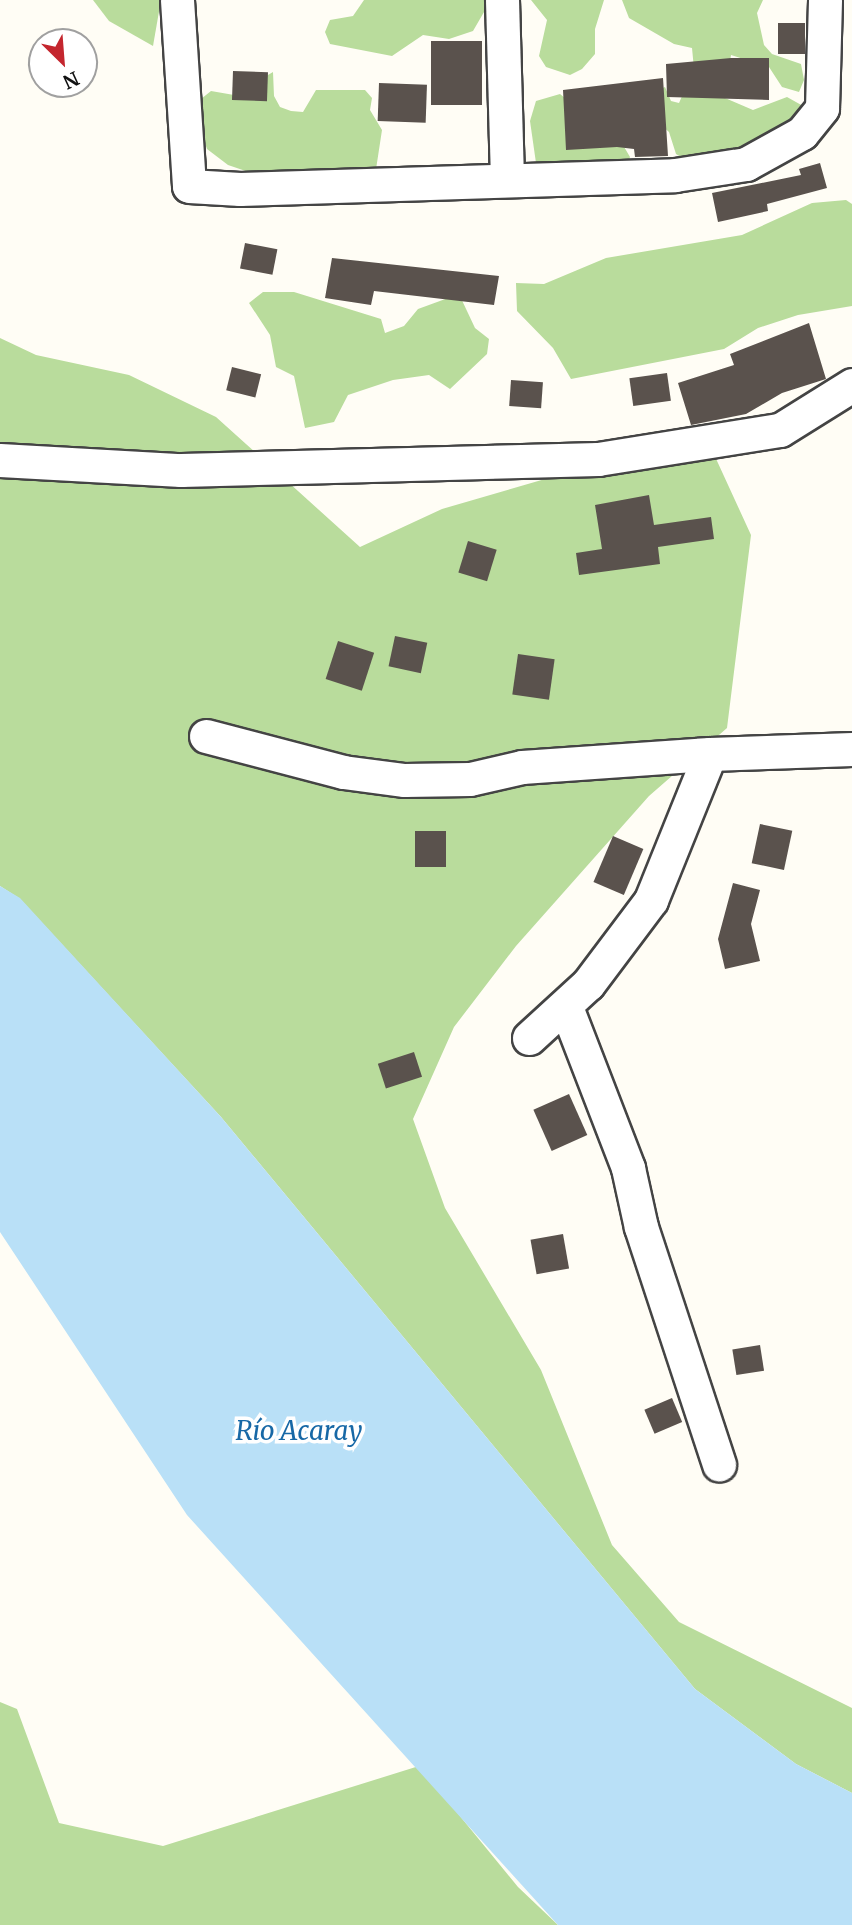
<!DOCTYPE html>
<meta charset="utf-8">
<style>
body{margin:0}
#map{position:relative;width:852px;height:1925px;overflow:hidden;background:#fffdf5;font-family:Merriweather,serif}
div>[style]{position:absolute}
.forest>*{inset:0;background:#b9dc9c}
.water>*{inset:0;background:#b9e0f7}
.building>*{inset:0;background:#5a524d;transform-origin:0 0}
.roads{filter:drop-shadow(2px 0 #444) drop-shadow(-2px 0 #444) drop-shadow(0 2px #444) drop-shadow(0 -2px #444)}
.street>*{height:33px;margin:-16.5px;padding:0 16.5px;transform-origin:16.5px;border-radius:16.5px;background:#fff}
span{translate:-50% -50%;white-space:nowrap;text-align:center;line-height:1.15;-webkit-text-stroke:7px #fff;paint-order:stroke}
.water-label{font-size:26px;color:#1768a6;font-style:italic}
.north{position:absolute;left:28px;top:28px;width:70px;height:70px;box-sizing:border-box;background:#fff;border:2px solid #a0a0a0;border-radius:50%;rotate:155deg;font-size:19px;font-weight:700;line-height:28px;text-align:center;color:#111}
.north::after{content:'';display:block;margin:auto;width:24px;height:32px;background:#c4262e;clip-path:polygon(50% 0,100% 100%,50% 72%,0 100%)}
</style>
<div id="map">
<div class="forest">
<i style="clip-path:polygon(93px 0,161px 0,153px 46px,109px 21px)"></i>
<i style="clip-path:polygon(364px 0,491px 0,473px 31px,449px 39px,423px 35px,392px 56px,330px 44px,325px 32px,330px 20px,353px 16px)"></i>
<i style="clip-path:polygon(604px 0,595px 29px,595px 54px,582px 69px,570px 75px,546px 67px,539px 56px,547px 20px,531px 0)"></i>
<i style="clip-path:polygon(622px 0,763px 0,757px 13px,764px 45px,772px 54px,801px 64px,804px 80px,799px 92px,782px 87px,769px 67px,731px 55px,725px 98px,753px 110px,787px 97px,812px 111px,757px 145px,684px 159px,676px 154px,669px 132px,653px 118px,649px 94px,665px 87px,671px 101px,679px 103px,694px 69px,692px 48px,674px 44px,629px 18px)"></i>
<i style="clip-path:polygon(273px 72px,274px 96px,280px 107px,291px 111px,303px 112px,316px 90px,365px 90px,372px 98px,370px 110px,382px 130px,373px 189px,287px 185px,228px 165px,207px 149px,199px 125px,201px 99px,211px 91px,234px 95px)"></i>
<i style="clip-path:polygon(560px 94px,623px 145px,630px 157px,626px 167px,536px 163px,530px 121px,536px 101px)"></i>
<i style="clip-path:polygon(846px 200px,852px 204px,852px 306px,798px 315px,758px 328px,724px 349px,571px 379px,553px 348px,517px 311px,516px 283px,544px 284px,606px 258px,742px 235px,812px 203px)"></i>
<i style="clip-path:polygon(263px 292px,294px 292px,381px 319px,385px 333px,404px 326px,418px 309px,459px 294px,475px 328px,489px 339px,487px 354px,450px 389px,429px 375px,393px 380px,348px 395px,334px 422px,305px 428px,294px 376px,276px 367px,270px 335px,249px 303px)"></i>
<i style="clip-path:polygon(0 338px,36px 355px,129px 375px,216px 417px,360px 547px,442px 509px,621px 457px,712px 450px,751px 535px,727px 728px,649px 796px,516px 946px,454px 1027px,413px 1119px,445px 1208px,541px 1370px,612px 1545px,679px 1622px,852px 1708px,852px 1793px,796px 1764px,695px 1689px,221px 1117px,20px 899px,0 886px)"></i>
<i style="clip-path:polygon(0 1702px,17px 1709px,59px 1823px,163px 1846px,419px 1766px,518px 1887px,558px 1925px,0 1925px)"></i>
</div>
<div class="water">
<i style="clip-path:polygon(0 886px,20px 898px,221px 1117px,695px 1689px,796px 1764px,852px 1793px,852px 1925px,558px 1925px,187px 1515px,0 1232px)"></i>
</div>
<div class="building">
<i style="left:778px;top:23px;width:27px;height:31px"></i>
<i style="left:431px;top:41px;width:51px;height:64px"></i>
<i style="clip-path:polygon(731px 58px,769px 58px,769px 100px,667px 97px,666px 64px)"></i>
<i style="left:233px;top:71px;width:35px;height:29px;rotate:2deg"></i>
<i style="clip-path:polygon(663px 78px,668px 156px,635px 157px,634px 149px,617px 147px,566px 150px,563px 90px)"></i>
<i style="left:379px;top:83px;width:48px;height:38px;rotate:2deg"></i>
<i style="clip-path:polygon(820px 163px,827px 188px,767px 204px,768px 211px,718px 222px,712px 193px,801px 175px,799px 169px)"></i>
<i style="left:245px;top:243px;width:33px;height:26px;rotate:11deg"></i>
<i style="clip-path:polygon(332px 258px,499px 276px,494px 305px,374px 291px,371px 305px,325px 298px)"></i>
<i style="clip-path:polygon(809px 323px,826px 379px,782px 393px,746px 414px,691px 425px,678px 383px,734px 365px,730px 354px)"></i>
<i style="left:232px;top:367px;width:30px;height:24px;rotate:14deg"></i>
<i style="left:667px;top:373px;width:28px;height:38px;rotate:82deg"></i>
<i style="left:511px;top:380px;width:32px;height:26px;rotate:4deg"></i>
<i style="clip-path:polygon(649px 495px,654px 525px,711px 517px,714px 539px,658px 547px,660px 564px,579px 575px,576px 553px,602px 549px,595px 505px)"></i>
<i style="left:468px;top:541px;width:30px;height:33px;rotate:17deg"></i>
<i style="left:395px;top:636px;width:33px;height:31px;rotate:12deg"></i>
<i style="left:338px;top:641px;width:38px;height:40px;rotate:18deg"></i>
<i style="left:518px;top:654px;width:37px;height:41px;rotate:8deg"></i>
<i style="left:760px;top:824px;width:33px;height:40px;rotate:12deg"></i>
<i style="left:415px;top:831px;width:31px;height:36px"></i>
<i style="left:613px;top:836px;width:33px;height:50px;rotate:23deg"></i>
<i style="clip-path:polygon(733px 883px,760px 890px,751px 924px,760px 961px,725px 969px,718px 939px)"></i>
<i style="left:414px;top:1052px;width:26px;height:38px;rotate:72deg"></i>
<i style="left:569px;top:1094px;width:45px;height:39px;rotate:66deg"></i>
<i style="left:563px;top:1234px;width:35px;height:33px;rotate:80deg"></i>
<i style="left:760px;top:1345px;width:26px;height:28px;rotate:81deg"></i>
<i style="left:672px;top:1398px;width:26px;height:30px;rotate:67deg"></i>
</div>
<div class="roads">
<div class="street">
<i style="left:177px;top:0;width:186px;rotate:86.3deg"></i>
<i style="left:189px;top:186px;width:51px;rotate:3.4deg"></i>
<i style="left:240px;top:189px;width:435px;rotate:-1.8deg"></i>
<i style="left:675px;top:175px;width:72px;rotate:-8.8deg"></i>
<i style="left:746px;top:164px;width:64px;rotate:-29deg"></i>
<i style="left:802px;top:133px;width:32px;rotate:-51deg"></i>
<i style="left:822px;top:108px;width:108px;rotate:-88.4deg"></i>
<i style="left:502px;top:0;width:180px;rotate:88.4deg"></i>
<i style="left:0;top:460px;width:181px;rotate:3.2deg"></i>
<i style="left:181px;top:470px;width:417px;rotate:-1.5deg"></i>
<i style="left:598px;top:459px;width:184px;rotate:-9.1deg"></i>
<i style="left:780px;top:430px;width:85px;rotate:-32deg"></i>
<i style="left:206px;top:736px;width:142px;rotate:14.7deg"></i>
<i style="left:343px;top:772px;width:62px;rotate:7.5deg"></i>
<i style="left:404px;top:780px;width:66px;rotate:-0.9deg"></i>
<i style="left:470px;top:779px;width:53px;rotate:-13deg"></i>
<i style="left:522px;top:767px;width:188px;rotate:-4deg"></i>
<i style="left:710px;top:754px;width:142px;rotate:-2deg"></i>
<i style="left:566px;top:1007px;width:173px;rotate:68.9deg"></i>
<i style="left:628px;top:1168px;width:60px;rotate:77.6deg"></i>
<i style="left:641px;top:1227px;width:250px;rotate:71.8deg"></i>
<i style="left:529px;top:1038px;width:80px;rotate:-42.5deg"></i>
<i style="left:588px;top:984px;width:105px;rotate:-53.1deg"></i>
<i style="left:651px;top:900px;width:157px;rotate:-68deg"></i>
</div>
</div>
<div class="water-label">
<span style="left:299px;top:1431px">Río Acaray</span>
</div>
<div class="north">N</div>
</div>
